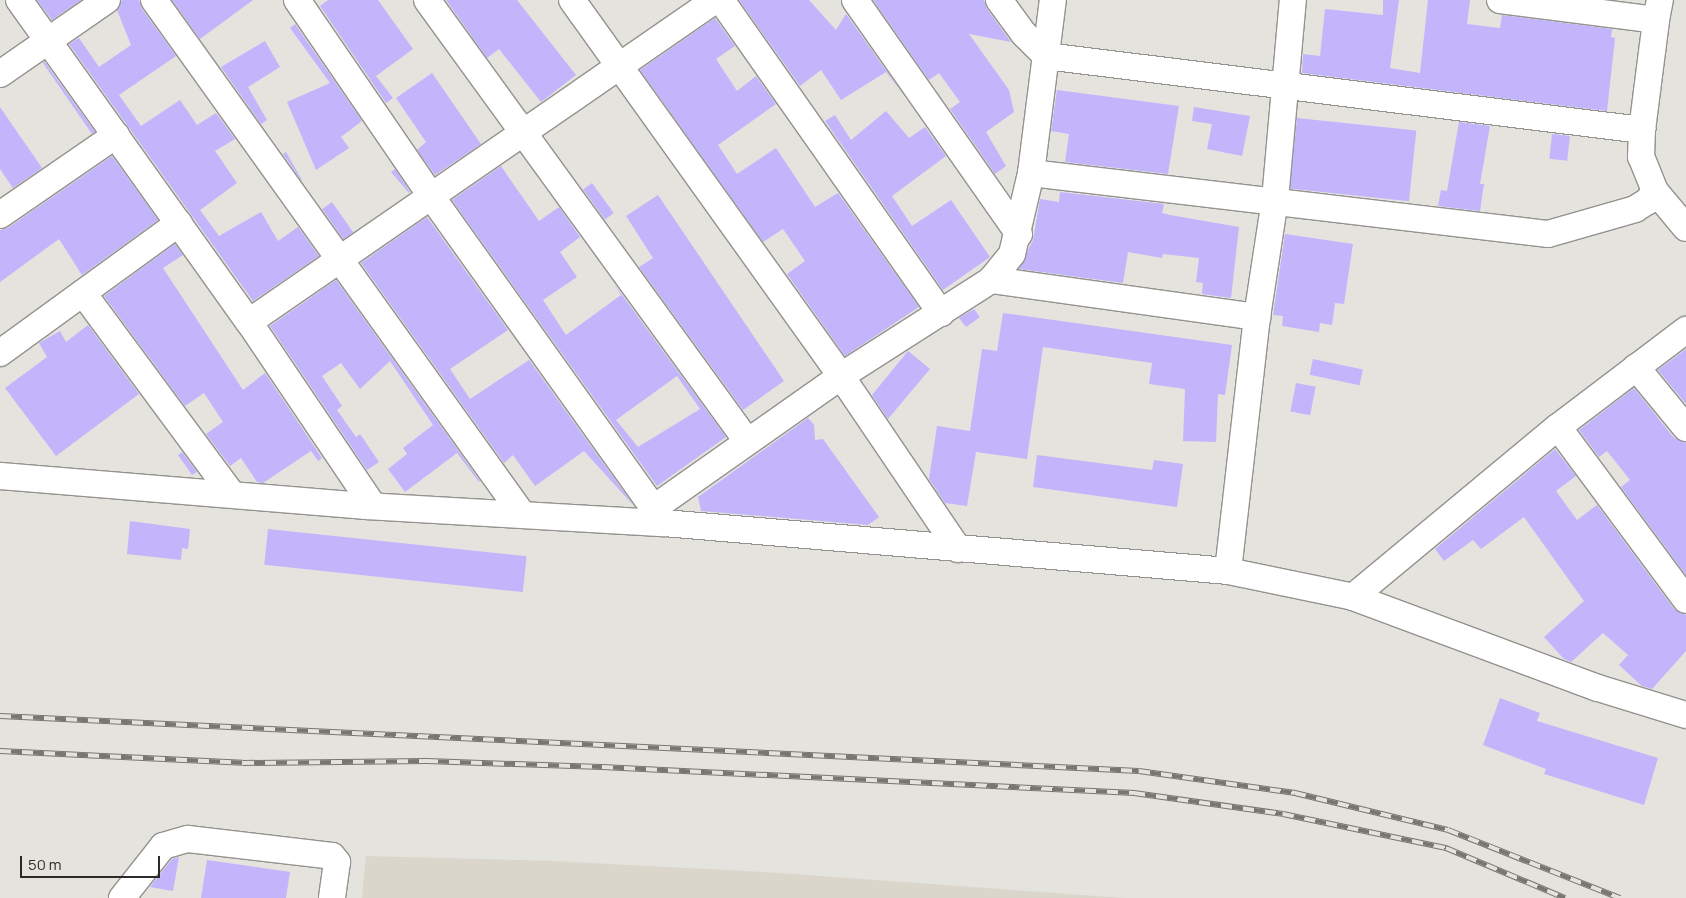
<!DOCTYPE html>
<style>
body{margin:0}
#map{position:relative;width:1686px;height:898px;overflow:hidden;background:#e5e3de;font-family:Manrope,sans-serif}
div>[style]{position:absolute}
.built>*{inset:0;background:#dad6cb}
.building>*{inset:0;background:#c2b5fb;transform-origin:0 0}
.roads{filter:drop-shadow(1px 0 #94928e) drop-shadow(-1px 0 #94928e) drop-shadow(0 1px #94928e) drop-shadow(0 -1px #94928e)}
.minor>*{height:26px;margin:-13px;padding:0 13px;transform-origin:13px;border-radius:13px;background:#fff}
.rail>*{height:5.5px;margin-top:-2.75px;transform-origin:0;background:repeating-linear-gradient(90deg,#e5e3de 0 11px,#777672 0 22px);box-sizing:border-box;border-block:1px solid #777672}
span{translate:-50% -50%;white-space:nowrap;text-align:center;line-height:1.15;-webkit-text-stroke:4.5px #e5e3de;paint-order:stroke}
.scale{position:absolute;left:20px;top:856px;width:140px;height:22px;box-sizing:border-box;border:2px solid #2b2a28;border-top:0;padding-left:6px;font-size:15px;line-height:18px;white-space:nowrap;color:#2b2a28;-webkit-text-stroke:4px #e5e3de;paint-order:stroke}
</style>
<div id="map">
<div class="built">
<i style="clip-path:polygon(366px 856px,553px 861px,765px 872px,1124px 898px,362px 898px)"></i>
</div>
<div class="building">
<i style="clip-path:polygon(37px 0,81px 0,52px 20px)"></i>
<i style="clip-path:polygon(122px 0,139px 0,142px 9px,176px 56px,119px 95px,141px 126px,180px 100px,197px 125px,216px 113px,235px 139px,215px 151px,237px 183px,200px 210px,219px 236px,261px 212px,278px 241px,298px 227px,319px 256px,253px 301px,69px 44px,79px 38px,99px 67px,131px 45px,117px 10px)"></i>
<i style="clip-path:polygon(172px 0,253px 0,200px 39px)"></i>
<i style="clip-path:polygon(328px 0,378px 0,413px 49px,376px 76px,393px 98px,386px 103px,320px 6px)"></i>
<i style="clip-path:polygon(446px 0,517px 0,576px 75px,541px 102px,499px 49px,487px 58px)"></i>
<i style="clip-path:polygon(739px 0,809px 0,836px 30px,846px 14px,905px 97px,886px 72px,841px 100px,821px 70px,800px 86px)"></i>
<i style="clip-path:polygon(873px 0,984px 0,987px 9px,1011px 42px,969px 34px,1009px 90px,1014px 112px,986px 132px,1006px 166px,995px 174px,950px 109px,960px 102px,939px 73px,929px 80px)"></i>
<i style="clip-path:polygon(1383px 0,1399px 0,1390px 68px,1420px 73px,1428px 0,1470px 0,1467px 24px,1500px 28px,1502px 15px,1612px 29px,1611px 37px,1615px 38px,1607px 111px,1302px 73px,1303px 54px,1320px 56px,1325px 9px,1383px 15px)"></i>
<i style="clip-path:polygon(715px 18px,735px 46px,716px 59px,737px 91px,756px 76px,776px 104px,718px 145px,737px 174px,776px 148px,815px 207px,838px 193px,919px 307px,845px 356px,787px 274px,805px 261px,783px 229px,763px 242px,640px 70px)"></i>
<i style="clip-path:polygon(295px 24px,362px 121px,341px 137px,349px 148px,316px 170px,287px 102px,330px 83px,290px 28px)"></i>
<i style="clip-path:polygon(265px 41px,280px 67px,248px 87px,267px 120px,261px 124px,221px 67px)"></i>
<i style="clip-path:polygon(44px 61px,95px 132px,92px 134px,43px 63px)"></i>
<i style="clip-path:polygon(432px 73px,481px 144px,435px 175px,417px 150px,426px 142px,396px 98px)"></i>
<i style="clip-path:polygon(1057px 90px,1179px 106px,1168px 174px,1065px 162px,1069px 134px,1051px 131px)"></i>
<i style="clip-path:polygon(0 107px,42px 168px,13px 188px,0 169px)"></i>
<i style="clip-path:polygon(1194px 107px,1250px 116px,1242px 156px,1207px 149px,1212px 124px,1192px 121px)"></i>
<i style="clip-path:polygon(886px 111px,909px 138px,925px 127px,946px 156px,892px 196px,912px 226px,951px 200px,990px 257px,943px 290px,825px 121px,835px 115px,851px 140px)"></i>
<i style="left:1297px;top:118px;width:120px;height:71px;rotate:6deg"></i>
<i style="clip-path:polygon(1459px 122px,1490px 126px,1480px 184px,1484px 184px,1480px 211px,1438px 206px,1441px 190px,1447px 191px)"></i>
<i style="left:1552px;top:134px;width:18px;height:25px;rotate:6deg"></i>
<i style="clip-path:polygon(286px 152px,302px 180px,301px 180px,283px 154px)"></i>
<i style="clip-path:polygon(112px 156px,158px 220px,82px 275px,59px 239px,0 282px,0 230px,9px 227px)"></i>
<i style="clip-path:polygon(evenodd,501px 166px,539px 221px,559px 207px,580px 237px,560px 252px,577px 277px,543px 300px,566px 335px,621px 295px,614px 284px,726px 437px,657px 486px,452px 200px,501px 166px,677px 376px,700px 409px,638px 447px,616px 420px,677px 376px)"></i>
<i style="clip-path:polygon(395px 169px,410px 192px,409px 193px,391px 172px)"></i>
<i style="left:592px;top:183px;width:37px;height:11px;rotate:54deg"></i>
<i style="clip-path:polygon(1060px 192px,1164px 204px,1162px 213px,1170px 215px,1239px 227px,1231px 298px,1202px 294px,1203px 283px,1196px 282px,1199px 258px,1163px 254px,1162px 258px,1128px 252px,1123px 283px,1019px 269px,1033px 240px,1040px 199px,1059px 202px)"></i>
<i style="clip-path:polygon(658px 195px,784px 381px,743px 410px,639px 267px,653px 258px,626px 216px)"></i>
<i style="left:332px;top:202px;width:37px;height:12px;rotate:55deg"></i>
<i style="clip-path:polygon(427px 217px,508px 330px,450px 369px,470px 399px,529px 360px,514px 339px,634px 506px,584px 451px,535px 486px,513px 455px,504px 463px,361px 263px)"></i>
<i style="clip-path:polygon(1285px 234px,1353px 244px,1344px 304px,1335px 303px,1332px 325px,1320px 323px,1319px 332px,1282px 326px,1283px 316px,1273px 315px)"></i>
<i style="clip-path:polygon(175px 244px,183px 255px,163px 268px,243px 390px,265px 373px,322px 458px,318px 461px,311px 451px,263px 483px,257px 482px,241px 458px,230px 466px,206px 434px,223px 422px,204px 393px,185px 406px,104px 296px)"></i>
<i style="clip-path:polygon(336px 280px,480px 481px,479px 482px,457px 453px,405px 492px,388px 469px,407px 454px,403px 448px,433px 425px,390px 361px,360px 389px,341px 363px,322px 376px,342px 406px,337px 410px,356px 437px,360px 434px,379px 462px,367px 470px,270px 326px)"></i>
<i style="clip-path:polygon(974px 309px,980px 317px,966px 327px,959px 318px)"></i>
<i style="clip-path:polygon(1003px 313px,1232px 345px,1225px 395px,1218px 394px,1216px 442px,1183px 441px,1185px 389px,1149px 384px,1152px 363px,1043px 347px,1027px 459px,976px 452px,967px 506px,945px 503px,929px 479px,937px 426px,970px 431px,982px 349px,997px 351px)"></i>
<i style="clip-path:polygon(88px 325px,139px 394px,56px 456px,5px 388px,47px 357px,39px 343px,60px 331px,66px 342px)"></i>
<i style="clip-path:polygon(1686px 349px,1686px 404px,1658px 370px)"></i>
<i style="clip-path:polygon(908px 351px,930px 369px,888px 419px,872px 395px)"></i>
<i style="left:1313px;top:359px;width:51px;height:16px;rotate:12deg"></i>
<i style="left:1296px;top:383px;width:20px;height:29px;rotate:11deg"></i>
<i style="clip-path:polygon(1634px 388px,1674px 438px,1686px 443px,1686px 575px,1621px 487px,1630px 480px,1607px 451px,1599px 457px,1579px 430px)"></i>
<i style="clip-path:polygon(808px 418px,814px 425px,815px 440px,823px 439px,879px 517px,868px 525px,701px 511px,698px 497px)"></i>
<i style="clip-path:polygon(1555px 449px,1576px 476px,1556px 491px,1577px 520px,1597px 505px,1674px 609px,1686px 615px,1686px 651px,1652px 689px,1642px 686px,1619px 665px,1628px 655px,1603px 633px,1571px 662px,1564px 659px,1544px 637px,1584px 601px,1524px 517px,1481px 549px,1473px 540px,1444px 561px,1435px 549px)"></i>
<i style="clip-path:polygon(182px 452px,197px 472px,192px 475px,178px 455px)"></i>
<i style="clip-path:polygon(1037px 455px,1152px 470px,1154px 460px,1183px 464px,1177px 507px,1033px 487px)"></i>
<i style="clip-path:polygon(130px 521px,190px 529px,188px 549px,182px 548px,181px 560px,127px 554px)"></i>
<i style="left:268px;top:529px;width:260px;height:36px;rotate:6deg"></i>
<i style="clip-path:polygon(1500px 698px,1540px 713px,1537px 721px,1658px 758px,1644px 805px,1544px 774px,1546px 769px,1483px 745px)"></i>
<i style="clip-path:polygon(179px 857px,173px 891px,150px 887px,172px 859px)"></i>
<i style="clip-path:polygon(207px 860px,290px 872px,286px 898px,201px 898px)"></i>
</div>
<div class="roads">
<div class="minor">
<i style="left:19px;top:0;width:396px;rotate:54.5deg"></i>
<i style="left:249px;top:322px;width:222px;rotate:56deg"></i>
<i style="left:154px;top:0;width:632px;rotate:54.4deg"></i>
<i style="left:297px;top:0;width:237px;rotate:55.6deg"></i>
<i style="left:431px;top:196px;width:399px;rotate:54.5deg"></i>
<i style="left:427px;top:0;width:545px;rotate:54.03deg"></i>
<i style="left:572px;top:0;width:462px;rotate:54.4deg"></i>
<i style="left:841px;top:376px;width:209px;rotate:55.9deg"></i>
<i style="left:721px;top:0;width:383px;rotate:54.9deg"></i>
<i style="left:855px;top:0;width:286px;rotate:55deg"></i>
<i style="left:999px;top:0;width:42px;rotate:53.7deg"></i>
<i style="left:1024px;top:34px;width:31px;rotate:45deg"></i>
<i style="left:1046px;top:56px;width:601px;rotate:7.08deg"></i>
<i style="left:1642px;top:130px;width:111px;rotate:-82.7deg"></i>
<i style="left:1500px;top:0;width:157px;rotate:7.3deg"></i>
<i style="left:1656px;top:20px;width:20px;rotate:-79deg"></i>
<i style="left:0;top:74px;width:130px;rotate:-34.7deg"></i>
<i style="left:1031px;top:173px;width:521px;rotate:6.73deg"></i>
<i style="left:1548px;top:234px;width:91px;rotate:-16deg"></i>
<i style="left:1635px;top:209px;width:15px;rotate:-32deg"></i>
<i style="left:1648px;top:201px;width:12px;rotate:-55deg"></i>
<i style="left:1655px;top:191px;width:37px;rotate:-112deg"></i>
<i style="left:1641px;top:157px;width:27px;rotate:-88deg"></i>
<i style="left:1655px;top:191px;width:48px;rotate:50deg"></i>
<i style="left:0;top:215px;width:141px;rotate:-34.6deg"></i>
<i style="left:991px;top:280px;width:269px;rotate:7.9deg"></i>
<i style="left:83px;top:293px;width:249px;rotate:53.5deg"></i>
<i style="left:249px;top:322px;width:566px;rotate:-34.64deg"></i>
<i style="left:0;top:353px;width:221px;rotate:-36deg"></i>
<i style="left:1636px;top:367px;width:79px;rotate:50.7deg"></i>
<i style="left:1558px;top:427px;width:215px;rotate:53.5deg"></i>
<i style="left:0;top:476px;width:367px;rotate:4.7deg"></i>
<i style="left:366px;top:506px;width:298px;rotate:3.3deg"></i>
<i style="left:664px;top:523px;width:566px;rotate:4.86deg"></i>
<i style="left:1228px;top:571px;width:128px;rotate:11.7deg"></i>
<i style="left:1353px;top:597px;width:261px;rotate:20.4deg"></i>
<i style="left:1598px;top:688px;width:92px;rotate:17.1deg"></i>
<i style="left:654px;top:508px;width:229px;rotate:-35.2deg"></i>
<i style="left:841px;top:376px;width:178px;rotate:-32.6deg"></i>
<i style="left:991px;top:280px;width:33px;rotate:-51deg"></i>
<i style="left:1012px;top:254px;width:83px;rotate:-76.8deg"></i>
<i style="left:1031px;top:173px;width:174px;rotate:-82.8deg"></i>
<i style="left:1228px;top:571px;width:256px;rotate:-83.5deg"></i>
<i style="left:1257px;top:317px;width:118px;rotate:-81.3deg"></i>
<i style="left:1275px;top:200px;width:201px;rotate:-84.9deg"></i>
<i style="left:1353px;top:597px;width:266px;rotate:-39.7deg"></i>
<i style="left:1558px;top:427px;width:161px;rotate:-37.2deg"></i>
<i style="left:122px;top:898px;width:66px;rotate:-51.7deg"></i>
<i style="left:163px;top:846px;width:26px;rotate:-16deg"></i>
<i style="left:188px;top:839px;width:145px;rotate:6.7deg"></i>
<i style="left:332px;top:856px;width:8px;rotate:50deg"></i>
<i style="left:337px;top:862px;width:36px;rotate:98deg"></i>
</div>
</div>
<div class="rail">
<i style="left:0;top:716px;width:1140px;rotate:2.76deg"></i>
<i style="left:1139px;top:771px;width:158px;rotate:8deg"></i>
<i style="left:1295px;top:793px;width:157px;rotate:13.6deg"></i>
<i style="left:1448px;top:830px;width:185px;rotate:21.6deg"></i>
<i style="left:0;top:751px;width:243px;rotate:2.8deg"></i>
<i style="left:243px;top:763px;width:184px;rotate:-0.6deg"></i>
<i style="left:427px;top:761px;width:175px;rotate:2deg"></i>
<i style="left:602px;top:767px;width:533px;rotate:2.8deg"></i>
<i style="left:1134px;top:793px;width:150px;rotate:8deg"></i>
<i style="left:1283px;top:814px;width:167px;rotate:11.8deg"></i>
<i style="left:1446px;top:848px;width:129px;rotate:22.8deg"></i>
</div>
<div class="scale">50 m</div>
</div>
